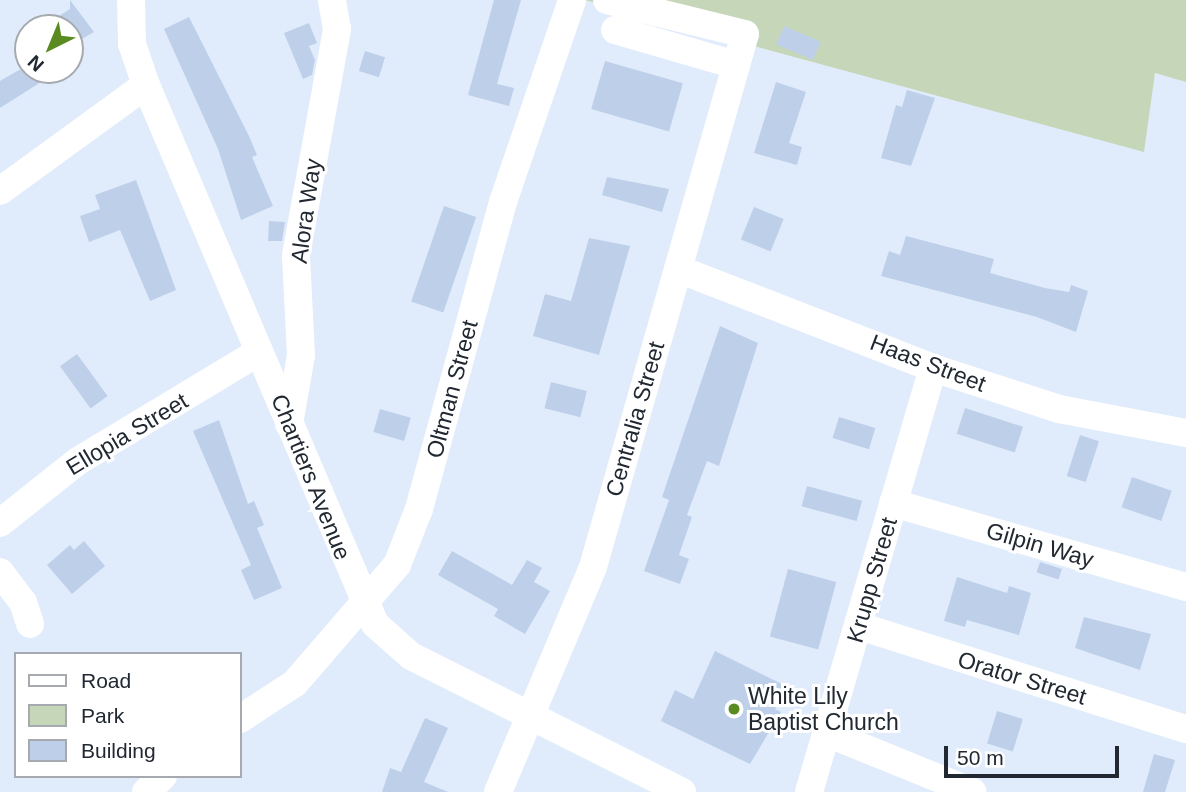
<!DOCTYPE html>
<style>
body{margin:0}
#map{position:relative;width:1186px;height:792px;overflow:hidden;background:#e0ecfb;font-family:Arial,sans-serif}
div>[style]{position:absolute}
.green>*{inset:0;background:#c6d7b9}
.building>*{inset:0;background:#bed0e9;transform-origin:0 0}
.minor>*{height:28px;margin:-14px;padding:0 14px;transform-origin:14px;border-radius:14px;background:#fff}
.dots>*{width:19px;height:19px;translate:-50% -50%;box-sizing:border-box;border:4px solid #fff;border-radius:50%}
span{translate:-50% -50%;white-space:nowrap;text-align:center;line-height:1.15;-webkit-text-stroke:6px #fff;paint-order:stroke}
.street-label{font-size:23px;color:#212831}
.poi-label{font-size:23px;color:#212831}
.left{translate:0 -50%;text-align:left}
.legend{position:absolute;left:14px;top:652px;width:228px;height:126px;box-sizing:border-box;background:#fff;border:2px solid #a6a9ad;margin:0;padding:9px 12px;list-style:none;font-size:21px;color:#212831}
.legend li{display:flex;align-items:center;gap:14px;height:35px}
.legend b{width:35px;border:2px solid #a6a9ad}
.north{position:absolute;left:14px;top:14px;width:70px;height:70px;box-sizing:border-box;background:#fff;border:2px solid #a6a9ad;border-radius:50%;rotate:223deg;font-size:19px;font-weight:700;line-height:28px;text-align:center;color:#212831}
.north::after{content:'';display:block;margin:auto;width:24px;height:32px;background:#598b20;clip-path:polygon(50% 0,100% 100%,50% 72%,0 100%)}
.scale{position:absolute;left:944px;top:746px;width:175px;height:32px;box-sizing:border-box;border:4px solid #212831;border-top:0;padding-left:9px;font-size:21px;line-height:24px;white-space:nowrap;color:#212831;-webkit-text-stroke:5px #fff;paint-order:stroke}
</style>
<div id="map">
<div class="green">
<i style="clip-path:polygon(585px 0,1186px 0,1186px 82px,1155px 73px,1144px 152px)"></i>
</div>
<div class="building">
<i style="clip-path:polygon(70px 0,94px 32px,70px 46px,70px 28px,40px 28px,70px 9px)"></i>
<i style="clip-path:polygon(494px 0,521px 0,497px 84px,514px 88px,509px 106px,468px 95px)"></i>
<i style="clip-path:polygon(189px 17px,249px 136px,257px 155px,252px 157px,273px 206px,241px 220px,218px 149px,164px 29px)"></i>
<i style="clip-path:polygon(309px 23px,317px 43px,309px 46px,315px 60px,312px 75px,303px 79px,284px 33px)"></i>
<i style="left:784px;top:26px;width:40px;height:20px;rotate:23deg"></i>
<i style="left:365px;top:51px;width:21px;height:21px;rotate:17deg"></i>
<i style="left:605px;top:61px;width:81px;height:50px;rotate:16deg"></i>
<i style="clip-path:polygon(19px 70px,60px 70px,0 108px,0 81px)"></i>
<i style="clip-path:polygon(776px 82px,806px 92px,789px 143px,802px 147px,797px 165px,754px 153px)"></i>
<i style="clip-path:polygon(907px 90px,935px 98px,911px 166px,881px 158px,896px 105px,902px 107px)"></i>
<i style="clip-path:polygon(607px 177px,669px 189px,662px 212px,602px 195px)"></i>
<i style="clip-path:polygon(136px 180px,176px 290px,150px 301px,120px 230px,89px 242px,80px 216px,100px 209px,95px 195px)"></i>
<i style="left:444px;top:206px;width:34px;height:101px;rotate:19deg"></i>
<i style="left:754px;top:207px;width:32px;height:35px;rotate:22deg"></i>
<i style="clip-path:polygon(269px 221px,285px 222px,282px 241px,268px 241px)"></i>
<i style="clip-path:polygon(906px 236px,994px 259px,990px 273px,1045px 288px,1069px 292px,1071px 285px,1088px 291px,1076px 332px,1037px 317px,881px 276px,889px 251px,900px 255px)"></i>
<i style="clip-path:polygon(589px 238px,630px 246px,599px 355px,533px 336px,545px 294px,571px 301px)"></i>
<i style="clip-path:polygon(720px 326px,758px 343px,719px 466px,707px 461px,687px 515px,692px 517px,679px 555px,689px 559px,680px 584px,644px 571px,669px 500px,662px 497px)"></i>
<i style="left:77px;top:354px;width:52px;height:21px;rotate:54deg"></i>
<i style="left:551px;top:382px;width:37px;height:27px;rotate:14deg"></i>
<i style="left:965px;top:408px;width:61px;height:27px;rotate:18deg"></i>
<i style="left:380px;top:409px;width:32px;height:24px;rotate:16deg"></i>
<i style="left:839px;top:417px;width:38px;height:22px;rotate:17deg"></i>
<i style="clip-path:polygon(219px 420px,248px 504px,254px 501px,264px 525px,257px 528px,282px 588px,254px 600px,241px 570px,251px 565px,193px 431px)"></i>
<i style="left:1080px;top:435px;width:20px;height:43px;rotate:18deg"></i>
<i style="left:1132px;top:477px;width:42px;height:32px;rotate:19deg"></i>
<i style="left:807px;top:486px;width:57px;height:21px;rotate:15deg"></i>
<i style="clip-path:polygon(84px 541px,105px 566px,72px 594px,47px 565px,70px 545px,74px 550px)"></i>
<i style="clip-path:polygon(452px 551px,512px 585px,527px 560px,542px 568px,534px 582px,550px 591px,525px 634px,494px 616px,498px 609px,438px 575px)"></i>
<i style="left:1040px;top:562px;width:23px;height:11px;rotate:18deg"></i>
<i style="left:788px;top:569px;width:50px;height:70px;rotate:15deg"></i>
<i style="clip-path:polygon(957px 577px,1007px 593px,1009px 586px,1031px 593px,1019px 635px,967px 620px,965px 627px,944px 621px)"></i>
<i style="clip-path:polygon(1084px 617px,1151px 634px,1140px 670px,1075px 648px)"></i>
<i style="clip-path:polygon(715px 651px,786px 686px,775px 709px,781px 712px,750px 764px,661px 721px,675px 690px,693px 699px)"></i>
<i style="left:997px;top:711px;width:27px;height:34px;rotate:17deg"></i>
<i style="clip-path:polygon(425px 718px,448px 728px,424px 782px,448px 792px,382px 792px,390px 768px,401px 772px)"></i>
<i style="clip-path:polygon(1154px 754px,1175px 760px,1165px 792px,1143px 792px)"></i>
</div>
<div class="minor">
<i style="left:131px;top:0;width:44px;rotate:88.7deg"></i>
<i style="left:132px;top:44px;width:43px;rotate:71.1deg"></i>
<i style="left:146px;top:85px;width:586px;rotate:66.98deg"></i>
<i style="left:375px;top:624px;width:48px;rotate:41.6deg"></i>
<i style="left:411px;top:656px;width:303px;rotate:26.6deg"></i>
<i style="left:615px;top:30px;width:126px;rotate:16.1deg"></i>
<i style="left:0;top:191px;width:180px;rotate:-36deg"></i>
<i style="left:678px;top:269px;width:274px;rotate:21.2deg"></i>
<i style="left:933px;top:368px;width:133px;rotate:18deg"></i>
<i style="left:1059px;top:409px;width:129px;rotate:10.7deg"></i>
<i style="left:289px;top:424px;width:70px;rotate:-80.1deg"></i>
<i style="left:301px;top:355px;width:100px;rotate:-92.9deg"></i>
<i style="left:296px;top:255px;width:230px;rotate:-79.7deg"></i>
<i style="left:337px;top:29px;width:29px;rotate:-100deg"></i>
<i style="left:893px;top:503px;width:305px;rotate:16deg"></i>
<i style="left:0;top:523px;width:100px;rotate:-38.5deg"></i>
<i style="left:78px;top:461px;width:211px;rotate:-31.1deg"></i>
<i style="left:0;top:572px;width:38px;rotate:53deg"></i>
<i style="left:23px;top:602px;width:23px;rotate:72deg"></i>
<i style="left:859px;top:626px;width:343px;rotate:17.5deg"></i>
<i style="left:240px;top:719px;width:66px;rotate:-33.2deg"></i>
<i style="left:295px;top:683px;width:156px;rotate:-49.2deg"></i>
<i style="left:397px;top:565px;width:60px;rotate:-68.6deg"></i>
<i style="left:419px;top:509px;width:318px;rotate:-74.7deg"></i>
<i style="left:503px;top:202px;width:213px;rotate:-71.1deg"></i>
<i style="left:827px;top:733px;width:157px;rotate:22.1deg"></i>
<i style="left:146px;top:792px;width:23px;rotate:-43deg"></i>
<i style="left:498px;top:792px;width:244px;rotate:-67.1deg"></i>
<i style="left:593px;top:567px;width:554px;rotate:-74.08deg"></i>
<i style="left:745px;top:34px;width:142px;rotate:-166.2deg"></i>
<i style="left:809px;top:792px;width:442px;rotate:-73.7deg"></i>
</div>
<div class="dots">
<i style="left:734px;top:709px;background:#598b20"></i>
</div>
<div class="street-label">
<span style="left:306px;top:211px;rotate:-82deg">Alora Way</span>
<span style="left:928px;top:363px;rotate:21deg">Haas Street</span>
<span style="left:452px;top:389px;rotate:-75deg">Oltman Street</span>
<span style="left:635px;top:419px;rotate:-74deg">Centralia Street</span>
<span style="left:127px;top:434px;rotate:-31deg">Ellopia Street</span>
<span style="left:311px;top:477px;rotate:68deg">Chartiers Avenue</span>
<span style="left:1040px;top:545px;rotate:16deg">Gilpin Way</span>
<span style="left:872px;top:580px;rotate:-74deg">Krupp Street</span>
<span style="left:1022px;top:678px;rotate:17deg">Orator Street</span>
</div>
<div class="poi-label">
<span class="left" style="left:748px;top:709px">White Lily<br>Baptist Church</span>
</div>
<ul class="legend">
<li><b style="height:9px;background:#fff"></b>Road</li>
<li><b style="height:19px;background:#c6d7b9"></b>Park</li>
<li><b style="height:19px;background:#bed0e9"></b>Building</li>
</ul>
<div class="north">N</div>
<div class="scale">50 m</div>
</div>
